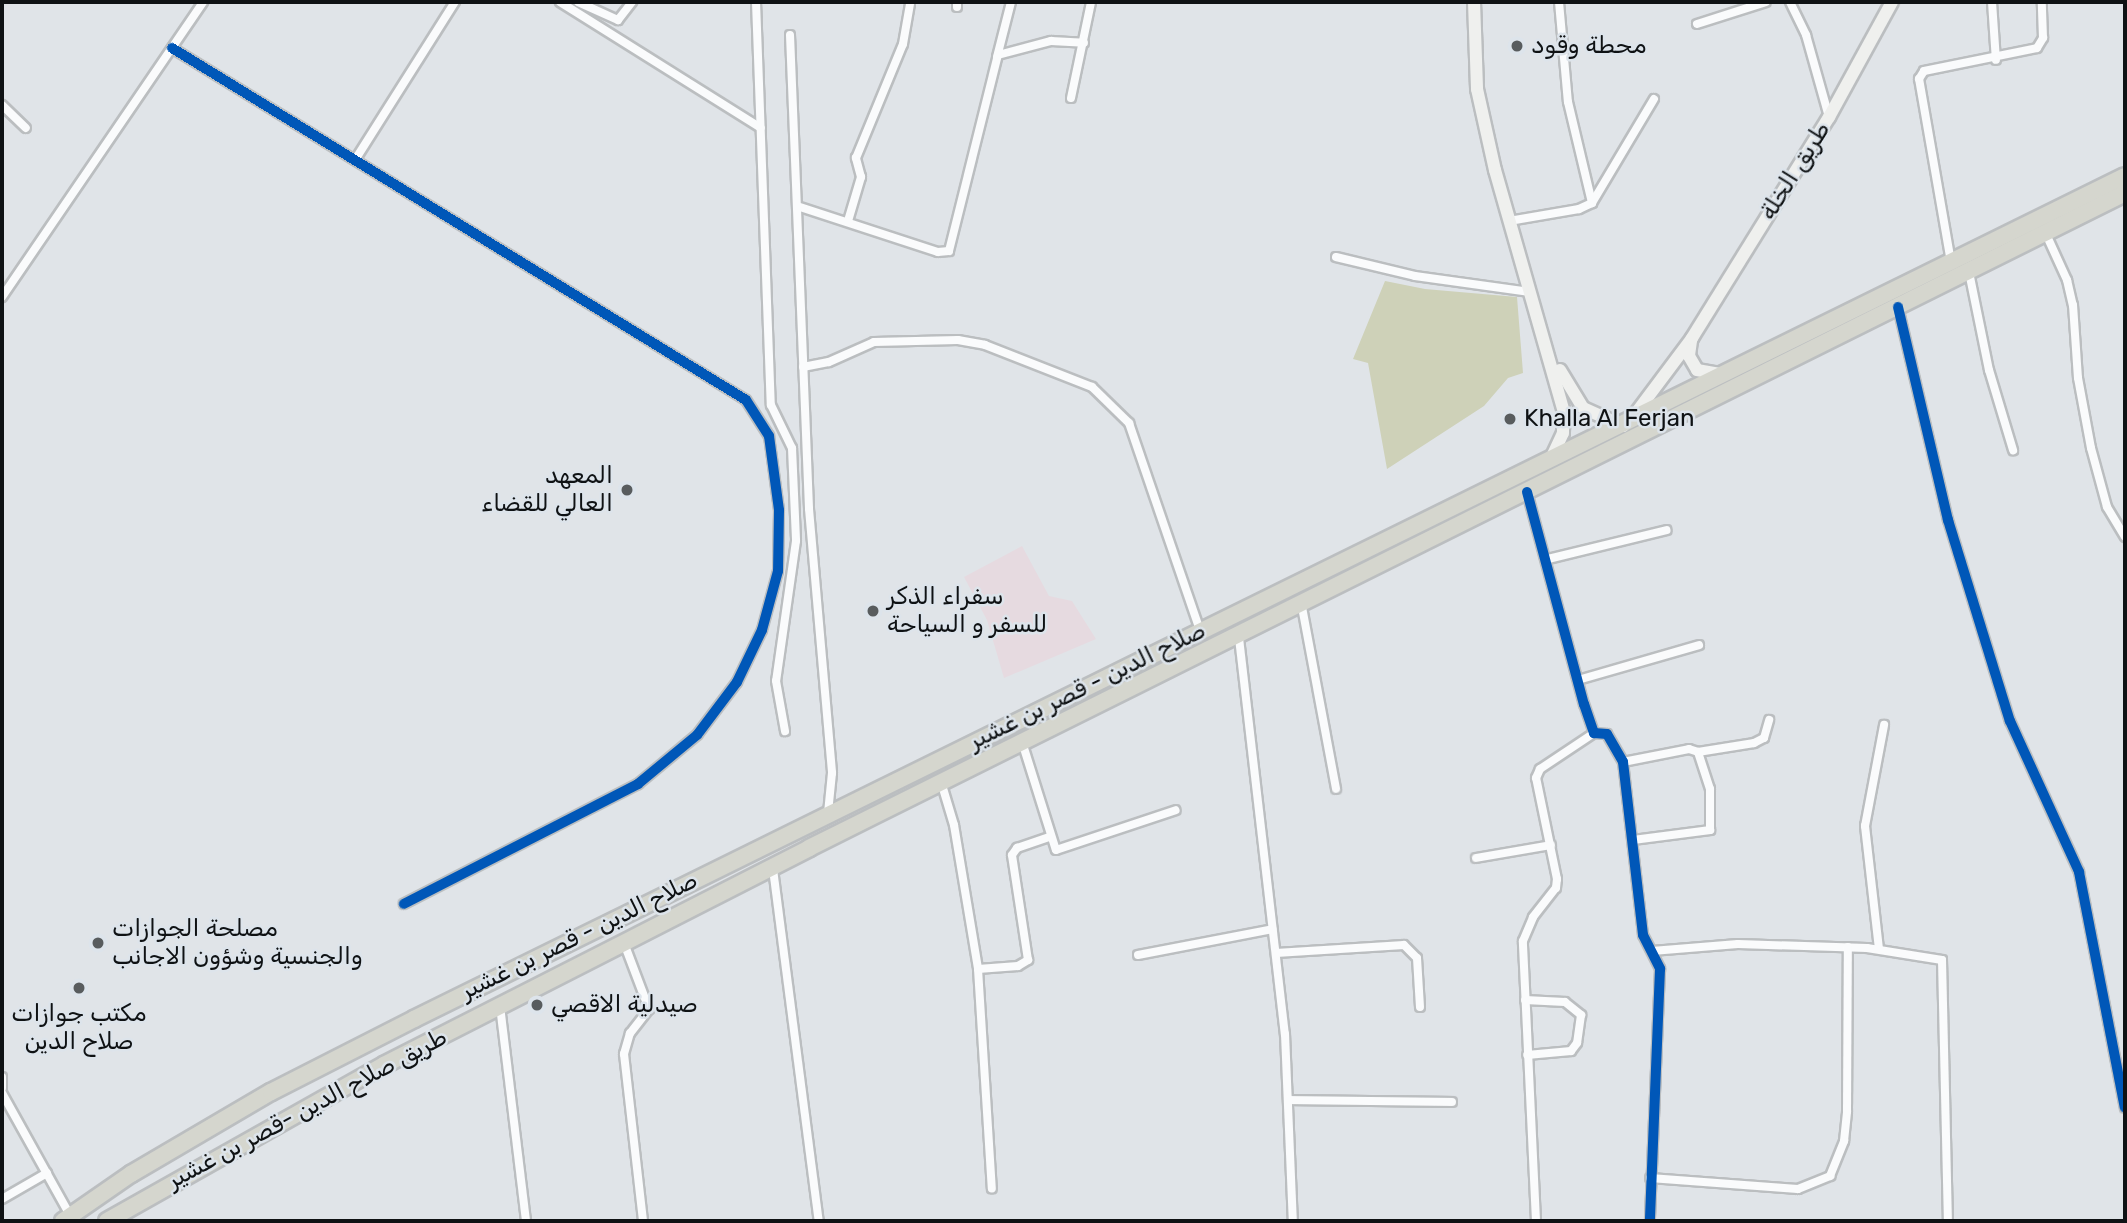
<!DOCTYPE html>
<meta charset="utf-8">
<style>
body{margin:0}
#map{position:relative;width:2127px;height:1223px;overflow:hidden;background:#e0e4e8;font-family:Rubik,Vazirmatn,sans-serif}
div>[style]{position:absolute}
.medical>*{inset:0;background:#e6dae0}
.green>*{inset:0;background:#ced1b8}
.roads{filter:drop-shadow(2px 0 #bbbec0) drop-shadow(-2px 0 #bbbec0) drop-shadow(0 2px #bbbec0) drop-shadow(0 -2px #bbbec0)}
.street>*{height:8px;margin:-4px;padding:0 4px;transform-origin:4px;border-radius:4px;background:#fafbfc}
.secondary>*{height:12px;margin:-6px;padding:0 6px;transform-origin:6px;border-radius:6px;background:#eff0ee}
.highway>*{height:16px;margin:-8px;padding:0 8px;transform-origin:8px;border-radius:8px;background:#d5d6ce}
.cycleway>*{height:10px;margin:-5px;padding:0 5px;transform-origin:5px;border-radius:5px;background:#0057b8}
.dots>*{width:19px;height:19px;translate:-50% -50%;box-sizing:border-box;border:4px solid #dde4eb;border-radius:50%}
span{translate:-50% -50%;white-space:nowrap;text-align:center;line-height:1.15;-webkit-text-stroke:5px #dde4eb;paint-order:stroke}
.poi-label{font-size:24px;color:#0f1214}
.left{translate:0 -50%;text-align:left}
.right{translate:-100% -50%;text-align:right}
.street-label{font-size:24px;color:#0f1214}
.frame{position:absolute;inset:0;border:4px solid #0f1214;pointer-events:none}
</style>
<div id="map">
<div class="medical">
<i style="clip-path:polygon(1022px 546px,1049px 596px,1072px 601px,1096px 639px,1004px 678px,987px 620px,964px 577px)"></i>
</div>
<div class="green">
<i style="clip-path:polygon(1385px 281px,1425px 289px,1517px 297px,1523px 373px,1508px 378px,1484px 406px,1387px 469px,1368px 363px,1353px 359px)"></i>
</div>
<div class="roads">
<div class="street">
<i style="left:560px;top:2px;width:237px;rotate:32.1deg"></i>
<i style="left:578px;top:2px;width:44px;rotate:24.2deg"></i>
<i style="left:618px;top:20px;width:23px;rotate:-52deg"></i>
<i style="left:756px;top:2px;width:403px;rotate:87.9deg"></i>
<i style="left:771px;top:405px;width:48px;rotate:64deg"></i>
<i style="left:792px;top:448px;width:93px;rotate:87.5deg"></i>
<i style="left:796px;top:541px;width:141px;rotate:98.1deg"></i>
<i style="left:776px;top:681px;width:51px;rotate:79.8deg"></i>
<i style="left:1559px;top:2px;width:100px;rotate:84.9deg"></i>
<i style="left:1568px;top:102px;width:104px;rotate:76.6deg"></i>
<i style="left:1790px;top:2px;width:37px;rotate:64deg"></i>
<i style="left:1806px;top:35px;width:85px;rotate:74.3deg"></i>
<i style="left:1992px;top:2px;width:58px;rotate:86.1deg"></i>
<i style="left:957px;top:7px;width:5px;rotate:-90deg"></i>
<i style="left:1697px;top:24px;width:72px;rotate:-17.7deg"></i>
<i style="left:790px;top:35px;width:474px;rotate:87.7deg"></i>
<i style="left:809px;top:509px;width:265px;rotate:85deg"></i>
<i style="left:832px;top:773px;width:40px;rotate:95.7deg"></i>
<i style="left:172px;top:48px;width:673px;rotate:31.52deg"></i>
<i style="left:746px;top:400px;width:43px;rotate:57.4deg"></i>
<i style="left:769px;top:436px;width:75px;rotate:82.3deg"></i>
<i style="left:779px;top:510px;width:61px;rotate:90.9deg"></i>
<i style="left:778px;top:571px;width:61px;rotate:105.2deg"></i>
<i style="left:762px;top:630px;width:58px;rotate:115.7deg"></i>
<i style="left:737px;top:682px;width:66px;rotate:127deg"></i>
<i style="left:697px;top:735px;width:77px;rotate:140.3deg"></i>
<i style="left:638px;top:784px;width:263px;rotate:152.9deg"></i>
<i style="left:997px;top:57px;width:57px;rotate:-75.7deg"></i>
<i style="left:1071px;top:98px;width:98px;rotate:-78.2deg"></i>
<i style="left:2px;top:105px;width:33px;rotate:44deg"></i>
<i style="left:355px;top:160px;width:187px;rotate:-57.7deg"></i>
<i style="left:800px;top:207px;width:145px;rotate:18.1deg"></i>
<i style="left:938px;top:252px;width:11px;rotate:-5deg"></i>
<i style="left:949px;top:251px;width:202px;rotate:-76deg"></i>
<i style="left:998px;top:55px;width:55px;rotate:-14.8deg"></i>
<i style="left:1051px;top:41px;width:33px;rotate:3deg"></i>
<i style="left:848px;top:221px;width:46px;rotate:-73.5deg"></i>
<i style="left:861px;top:177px;width:20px;rotate:-105deg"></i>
<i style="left:856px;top:158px;width:123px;rotate:-67.6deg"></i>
<i style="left:903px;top:44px;width:41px;rotate:-80.1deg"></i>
<i style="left:1509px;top:221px;width:71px;rotate:-9.7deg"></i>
<i style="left:1579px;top:209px;width:14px;rotate:-25deg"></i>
<i style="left:1592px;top:203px;width:121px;rotate:-59.2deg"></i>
<i style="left:2046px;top:234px;width:51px;rotate:65.5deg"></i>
<i style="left:2067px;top:280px;width:26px;rotate:77deg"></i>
<i style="left:2073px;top:305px;width:73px;rotate:86.1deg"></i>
<i style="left:2078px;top:378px;width:71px;rotate:79.5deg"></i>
<i style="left:2091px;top:448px;width:61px;rotate:74.8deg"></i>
<i style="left:2107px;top:507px;width:35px;rotate:59deg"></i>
<i style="left:1336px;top:257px;width:81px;rotate:13.5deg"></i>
<i style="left:1415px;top:276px;width:116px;rotate:7.9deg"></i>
<i style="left:1951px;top:262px;width:186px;rotate:-99.9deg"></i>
<i style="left:1919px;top:79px;width:9px;rotate:-58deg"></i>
<i style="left:1924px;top:71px;width:115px;rotate:-11.5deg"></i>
<i style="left:2037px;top:48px;width:12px;rotate:-59deg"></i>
<i style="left:2043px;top:38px;width:36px;rotate:-92deg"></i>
<i style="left:1969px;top:272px;width:100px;rotate:78.5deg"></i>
<i style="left:1989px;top:370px;width:84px;rotate:73.3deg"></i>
<i style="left:2px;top:297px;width:357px;rotate:-55.7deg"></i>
<i style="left:1898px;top:307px;width:219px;rotate:76.8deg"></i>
<i style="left:1948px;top:520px;width:210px;rotate:72.9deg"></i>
<i style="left:2010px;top:721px;width:166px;rotate:65.4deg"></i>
<i style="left:2079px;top:872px;width:240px;rotate:79deg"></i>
<i style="left:803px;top:367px;width:26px;rotate:-11deg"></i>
<i style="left:829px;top:362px;width:49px;rotate:-24deg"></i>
<i style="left:874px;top:342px;width:84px;rotate:-1.4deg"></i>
<i style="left:958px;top:340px;width:27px;rotate:10deg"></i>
<i style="left:985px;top:345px;width:115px;rotate:21.4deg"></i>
<i style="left:1092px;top:387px;width:52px;rotate:44.2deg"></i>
<i style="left:1129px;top:423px;width:219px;rotate:71.1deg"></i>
<i style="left:1527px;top:492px;width:220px;rotate:75deg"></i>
<i style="left:1584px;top:704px;width:31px;rotate:71deg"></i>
<i style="left:1594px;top:733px;width:13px;rotate:4deg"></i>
<i style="left:1607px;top:734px;width:32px;rotate:60deg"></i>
<i style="left:1623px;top:762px;width:174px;rotate:83.4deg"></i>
<i style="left:1643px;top:935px;width:38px;rotate:63deg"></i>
<i style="left:1660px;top:969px;width:252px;rotate:92.3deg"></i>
<i style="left:1548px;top:559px;width:122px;rotate:-13.7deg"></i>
<i style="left:1302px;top:607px;width:185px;rotate:79.4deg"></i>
<i style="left:1239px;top:638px;width:399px;rotate:83.4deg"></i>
<i style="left:1285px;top:1034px;width:187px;rotate:87.6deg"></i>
<i style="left:1578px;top:680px;width:126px;rotate:-16.1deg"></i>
<i style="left:1023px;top:745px;width:110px;rotate:72.6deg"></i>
<i style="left:1056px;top:850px;width:126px;rotate:-18.4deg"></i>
<i style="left:1623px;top:762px;width:67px;rotate:-11.1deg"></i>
<i style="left:1689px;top:749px;width:9px;rotate:18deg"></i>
<i style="left:1698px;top:752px;width:57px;rotate:-9.1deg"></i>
<i style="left:1754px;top:743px;width:11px;rotate:-27deg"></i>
<i style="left:1764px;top:738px;width:19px;rotate:-74deg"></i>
<i style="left:942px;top:785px;width:42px;rotate:73.3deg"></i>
<i style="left:954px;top:825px;width:146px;rotate:80.5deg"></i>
<i style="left:978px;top:969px;width:220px;rotate:86.4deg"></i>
<i style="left:1633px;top:840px;width:78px;rotate:-7.4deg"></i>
<i style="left:1710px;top:830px;width:41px;rotate:-90deg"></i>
<i style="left:1710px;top:789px;width:39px;rotate:-108deg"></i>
<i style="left:1476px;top:858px;width:76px;rotate:-9.8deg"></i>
<i style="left:773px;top:869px;width:355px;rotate:82.6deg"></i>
<i style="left:624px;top:943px;width:71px;rotate:69.3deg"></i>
<i style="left:649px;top:1009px;width:31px;rotate:128deg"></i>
<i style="left:630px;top:1033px;width:22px;rotate:106deg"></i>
<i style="left:624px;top:1054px;width:168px;rotate:83.5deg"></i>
<i style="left:1879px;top:949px;width:124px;rotate:-96.5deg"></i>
<i style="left:1865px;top:826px;width:103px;rotate:-79.3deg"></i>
<i style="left:1652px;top:951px;width:86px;rotate:-4.7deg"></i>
<i style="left:1738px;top:944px;width:129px;rotate:1.8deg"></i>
<i style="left:1867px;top:948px;width:76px;rotate:9.1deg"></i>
<i style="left:1942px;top:960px;width:261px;rotate:88.7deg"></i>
<i style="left:1276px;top:953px;width:128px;rotate:-3.6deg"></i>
<i style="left:1404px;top:945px;width:18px;rotate:45deg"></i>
<i style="left:1417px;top:958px;width:49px;rotate:86.5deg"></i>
<i style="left:1138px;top:955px;width:137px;rotate:-10.9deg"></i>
<i style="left:978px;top:969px;width:40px;rotate:-4.3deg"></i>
<i style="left:1018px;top:966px;width:12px;rotate:-31deg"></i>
<i style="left:1028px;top:960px;width:106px;rotate:-98.7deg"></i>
<i style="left:1012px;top:855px;width:9px;rotate:-54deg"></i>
<i style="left:1017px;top:848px;width:34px;rotate:-19deg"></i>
<i style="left:1525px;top:1000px;width:40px;rotate:2.9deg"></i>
<i style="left:1565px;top:1002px;width:21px;rotate:39deg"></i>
<i style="left:1581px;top:1015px;width:28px;rotate:98deg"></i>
<i style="left:1577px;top:1043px;width:10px;rotate:127deg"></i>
<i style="left:1571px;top:1051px;width:44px;rotate:174.8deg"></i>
<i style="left:500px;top:1006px;width:217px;rotate:83.1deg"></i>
<i style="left:2px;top:1077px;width:11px;rotate:90deg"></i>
<i style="left:2px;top:1093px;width:140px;rotate:60.9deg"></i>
<i style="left:1289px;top:1100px;width:163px;rotate:0.7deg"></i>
<i style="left:1650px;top:1178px;width:148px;rotate:4.3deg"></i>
<i style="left:1798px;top:1189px;width:35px;rotate:-22deg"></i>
<i style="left:1830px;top:1176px;width:38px;rotate:-68deg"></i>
<i style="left:1844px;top:1141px;width:30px;rotate:-84deg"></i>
<i style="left:1847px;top:1111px;width:164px;rotate:-89.7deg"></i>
<i style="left:2px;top:1199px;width:52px;rotate:-30deg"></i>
<i style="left:1536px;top:1221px;width:280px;rotate:-92.7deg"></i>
<i style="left:1523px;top:941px;width:26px;rotate:-67deg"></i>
<i style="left:1533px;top:917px;width:37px;rotate:-52deg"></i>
<i style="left:1556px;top:888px;width:9px;rotate:-84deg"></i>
<i style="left:1557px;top:879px;width:103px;rotate:-101.7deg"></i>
<i style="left:1536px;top:778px;width:10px;rotate:-66deg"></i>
<i style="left:1540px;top:769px;width:65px;rotate:-33.7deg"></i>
</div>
<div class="secondary">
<i style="left:1474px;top:2px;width:87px;rotate:88deg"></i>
<i style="left:1477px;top:89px;width:83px;rotate:77.5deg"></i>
<i style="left:1495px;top:170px;width:252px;rotate:74.1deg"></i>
<i style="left:1564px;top:412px;width:21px;rotate:93deg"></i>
<i style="left:1563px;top:433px;width:29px;rotate:115deg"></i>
<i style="left:1691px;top:341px;width:15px;rotate:98deg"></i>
<i style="left:1689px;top:356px;width:16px;rotate:60deg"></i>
<i style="left:1697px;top:370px;width:23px;rotate:10deg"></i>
<i style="left:1560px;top:370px;width:44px;rotate:58.8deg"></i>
<i style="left:1583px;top:408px;width:44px;rotate:24.2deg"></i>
<i style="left:1633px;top:417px;width:99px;rotate:-53.2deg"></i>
<i style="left:1692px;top:338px;width:260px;rotate:-58.2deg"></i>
<i style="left:1829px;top:117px;width:131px;rotate:-61.3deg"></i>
</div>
<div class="highway">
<i style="left:63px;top:1221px;width:83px;rotate:-34.7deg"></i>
<i style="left:131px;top:1174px;width:162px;rotate:-30.4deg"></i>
<i style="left:271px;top:1092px;width:161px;rotate:-27deg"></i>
<i style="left:414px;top:1019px;width:1907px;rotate:-26.23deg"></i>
<i style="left:107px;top:1221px;width:318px;rotate:-29.4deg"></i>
<i style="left:384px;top:1065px;width:477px;rotate:-27deg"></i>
<i style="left:809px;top:848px;width:1470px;rotate:-26.46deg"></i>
</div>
</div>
<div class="cycleway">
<i style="left:172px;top:48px;width:673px;rotate:31.52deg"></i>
<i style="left:746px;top:400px;width:43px;rotate:57.4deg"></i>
<i style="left:769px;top:436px;width:75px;rotate:82.3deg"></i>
<i style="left:779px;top:510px;width:61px;rotate:90.9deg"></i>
<i style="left:778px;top:571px;width:61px;rotate:105.2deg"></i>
<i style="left:762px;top:630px;width:58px;rotate:115.7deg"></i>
<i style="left:737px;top:682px;width:66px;rotate:127deg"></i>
<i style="left:697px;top:735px;width:77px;rotate:140.3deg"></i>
<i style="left:638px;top:784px;width:263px;rotate:152.9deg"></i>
<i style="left:1898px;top:307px;width:219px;rotate:76.8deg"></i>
<i style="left:1948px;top:520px;width:210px;rotate:72.9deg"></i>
<i style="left:2010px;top:721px;width:166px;rotate:65.4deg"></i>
<i style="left:2079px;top:872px;width:240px;rotate:79deg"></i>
<i style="left:1527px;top:492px;width:220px;rotate:75deg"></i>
<i style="left:1584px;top:704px;width:31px;rotate:71deg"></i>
<i style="left:1594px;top:733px;width:13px;rotate:4deg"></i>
<i style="left:1607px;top:734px;width:32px;rotate:60deg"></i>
<i style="left:1623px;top:762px;width:174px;rotate:83.4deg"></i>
<i style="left:1643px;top:935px;width:38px;rotate:63deg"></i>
<i style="left:1660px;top:969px;width:252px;rotate:92.3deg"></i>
</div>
<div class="dots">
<i style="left:1517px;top:46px;background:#585c5e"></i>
<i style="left:1510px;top:419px;background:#585c5e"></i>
<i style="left:627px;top:490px;background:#585c5e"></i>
<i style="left:873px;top:611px;background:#585c5e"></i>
<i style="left:98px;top:943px;background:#585c5e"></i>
<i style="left:79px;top:988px;background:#585c5e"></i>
<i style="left:537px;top:1005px;background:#585c5e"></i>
</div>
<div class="poi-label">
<span class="left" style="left:1531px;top:46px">محطة وقود</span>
<span class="left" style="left:1524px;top:419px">Khalla Al Ferjan</span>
<span class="right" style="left:613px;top:490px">المعهد<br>العالي للقضاء</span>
<span class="left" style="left:887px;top:611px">سفراء الذكر<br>للسفر و السياحة</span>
<span class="left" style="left:112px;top:943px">مصلحة الجوازات<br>والجنسية وشؤون الاجانب</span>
<span class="left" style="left:551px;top:1005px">صيدلية الاقصي</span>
<span style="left:79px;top:1028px">مكتب جوازات<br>صلاح الدين</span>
</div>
<div class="street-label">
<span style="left:1795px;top:171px;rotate:-58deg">طريق الخلة</span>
<span style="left:1087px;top:686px;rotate:-26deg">صلاح الدين - قصر بن غشير</span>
<span style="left:579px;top:936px;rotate:-26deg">صلاح الدين - قصر بن غشير</span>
<span style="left:307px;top:1109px;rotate:-28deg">طريق صلاح الدين -قصر بن غشير</span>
</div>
<div class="frame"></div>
</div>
